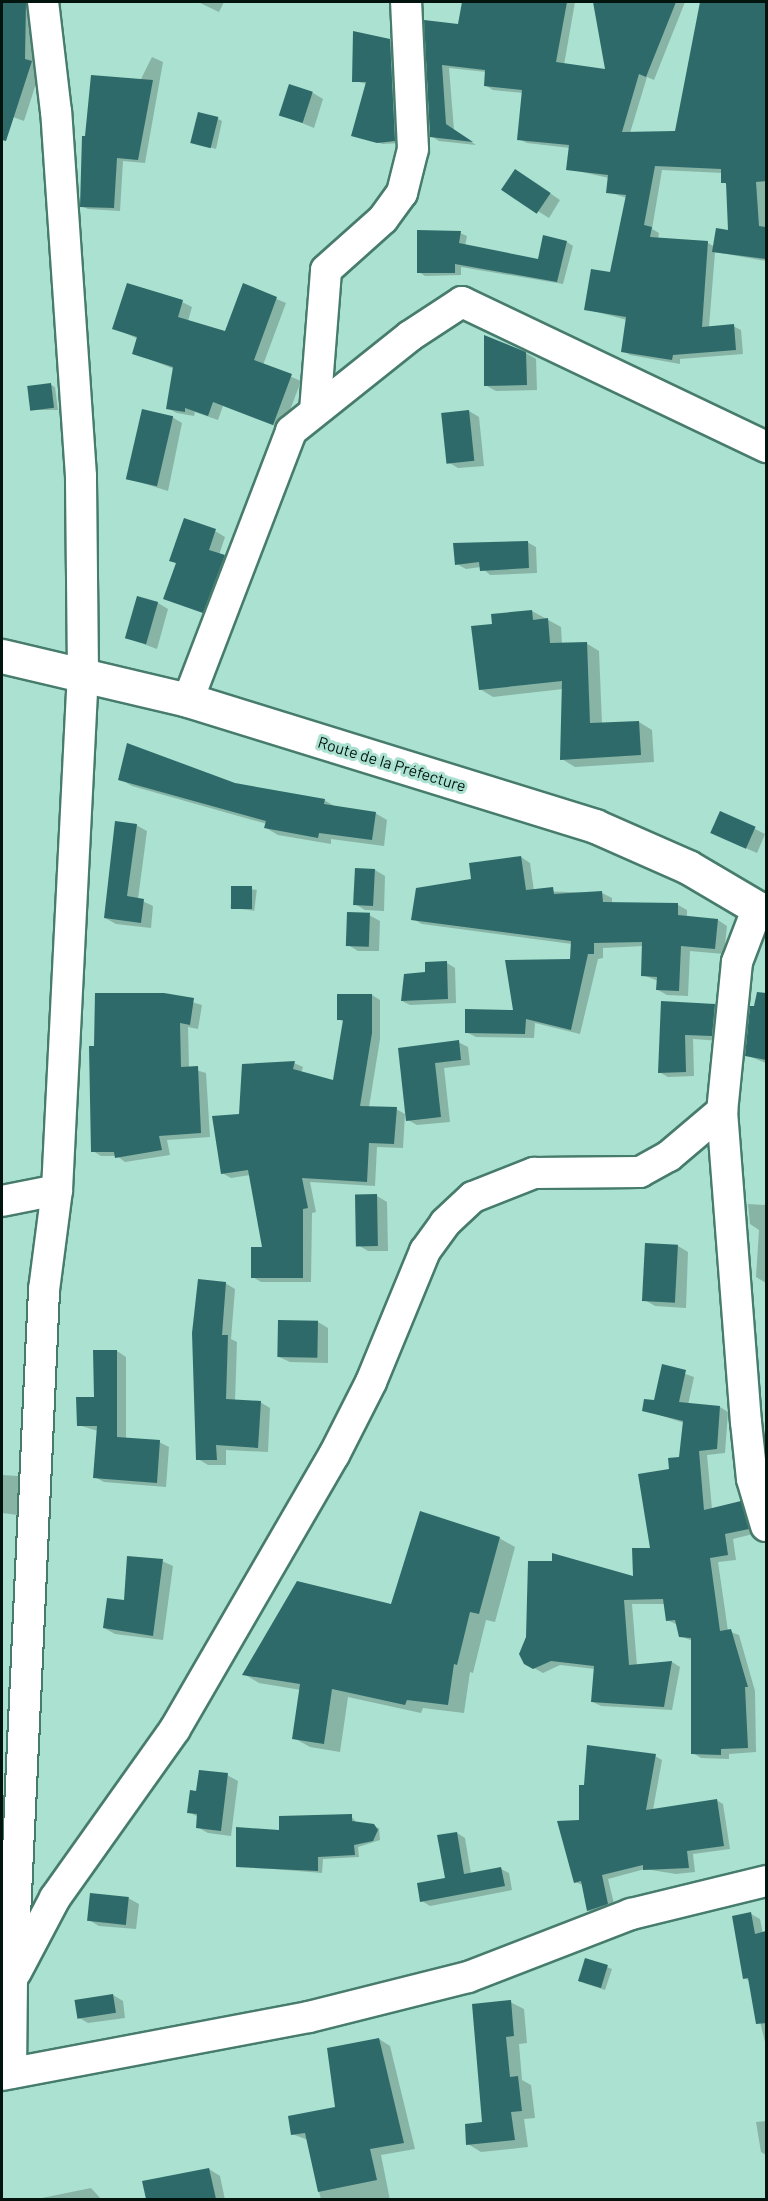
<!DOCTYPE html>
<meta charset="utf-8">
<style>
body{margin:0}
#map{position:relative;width:768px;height:2201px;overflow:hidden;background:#aae1d0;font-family:Barlow,sans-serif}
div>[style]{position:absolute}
.shadow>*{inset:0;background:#0003;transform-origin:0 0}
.building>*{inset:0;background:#2f6a6a;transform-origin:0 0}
.roads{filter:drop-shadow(2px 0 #477c6d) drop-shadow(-2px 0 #477c6d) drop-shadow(0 2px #477c6d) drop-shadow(0 -2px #477c6d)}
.street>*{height:30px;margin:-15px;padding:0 15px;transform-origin:15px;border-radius:15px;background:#fff}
.secondary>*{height:33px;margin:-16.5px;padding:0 16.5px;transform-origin:16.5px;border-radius:16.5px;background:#fff}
span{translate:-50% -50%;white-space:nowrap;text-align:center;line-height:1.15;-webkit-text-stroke:6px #aae1d0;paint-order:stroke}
.street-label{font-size:16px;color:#01140e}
.frame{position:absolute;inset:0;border:3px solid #01140e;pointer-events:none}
</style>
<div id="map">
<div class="shadow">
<i style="clip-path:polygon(2px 2px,35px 2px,34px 64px,41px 68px,24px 121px,2px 113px)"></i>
<i style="clip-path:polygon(198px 2px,224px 2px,219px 12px)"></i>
<i style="clip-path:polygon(evenodd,463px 2px,575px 2px,564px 65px,607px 71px,595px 2px,685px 2px,654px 80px,647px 77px,630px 133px,676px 132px,701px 2px,766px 2px,766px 155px,757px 153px,766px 160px,766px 266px,766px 261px,715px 252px,709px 327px,733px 326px,741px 330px,743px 354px,680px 359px,680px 364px,630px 355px,623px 351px,627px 320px,586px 309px,611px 274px,627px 198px,608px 192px,609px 178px,568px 169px,570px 148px,527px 143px,519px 139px,524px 93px,493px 90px,485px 85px,487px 72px,449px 68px,454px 130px,476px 145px,439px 141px,431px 136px,426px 22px,459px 25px,463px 2px,662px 170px,723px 173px,723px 182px,728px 185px,729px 232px,715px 247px,708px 243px,658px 239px,659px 233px,652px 229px,662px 170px)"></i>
<i style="clip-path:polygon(390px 41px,395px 43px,400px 143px,383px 144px,353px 135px,367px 84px,354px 81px)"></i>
<i style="clip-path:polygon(152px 57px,163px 62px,145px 163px,123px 161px,120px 211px,88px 209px,81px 206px,87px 138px,140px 81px)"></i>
<i style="clip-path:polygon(313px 93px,323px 99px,314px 128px,280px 114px)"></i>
<i style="clip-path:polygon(218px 119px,222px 121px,216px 149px,193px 142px)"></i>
<i style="clip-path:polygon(526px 177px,560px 200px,549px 218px,504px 190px)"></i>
<i style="clip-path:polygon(460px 233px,467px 236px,465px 246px,539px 261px,567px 242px,573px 246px,563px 284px,461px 267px,461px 275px,425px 276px,419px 272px)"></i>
<i style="clip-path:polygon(244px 285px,286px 303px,263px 365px,301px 381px,283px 429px,223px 406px,218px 420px,195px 412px,194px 416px,177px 413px,167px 408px,174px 369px,134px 353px,138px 339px,114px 328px,182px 302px,192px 307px,188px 321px,226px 333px)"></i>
<i style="clip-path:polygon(526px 353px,536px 359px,537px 390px,496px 391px,485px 385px)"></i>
<i style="clip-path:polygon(51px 385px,55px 387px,58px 410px,31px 410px)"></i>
<i style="clip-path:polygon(469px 411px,479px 417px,484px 466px,458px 468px,448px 462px)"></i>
<i style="clip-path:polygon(172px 417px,182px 423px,168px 491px,129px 479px)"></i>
<i style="clip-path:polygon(215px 531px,225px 537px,219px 555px,234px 563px,214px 617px,165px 598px,177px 564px,171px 560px)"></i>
<i style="clip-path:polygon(527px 542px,536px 547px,537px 573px,490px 575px,481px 567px,466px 569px,457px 564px)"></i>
<i style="clip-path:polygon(158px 603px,168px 609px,157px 649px,127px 638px)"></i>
<i style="clip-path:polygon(532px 611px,561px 627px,562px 644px,586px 643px,599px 651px,602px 724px,639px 722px,652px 730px,654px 762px,575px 767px,562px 759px,563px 689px,493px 697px,480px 689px,494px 625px)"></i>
<i style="clip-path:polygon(120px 779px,234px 784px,324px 800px,336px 807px,375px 813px,387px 820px,384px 846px,331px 839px,331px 844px,278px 835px,266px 828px,267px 824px,132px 786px)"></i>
<i style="clip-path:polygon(136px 825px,147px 831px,138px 899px,153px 906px,151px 928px,116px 924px,105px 918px)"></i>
<i style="clip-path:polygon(755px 829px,765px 834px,757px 853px,723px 838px)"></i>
<i style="clip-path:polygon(521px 857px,530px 863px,534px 891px,602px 893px,612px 898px,612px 904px,678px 905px,687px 910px,687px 917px,718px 920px,727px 926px,724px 954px,690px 951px,688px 996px,667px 995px,658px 990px,658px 981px,643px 975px,644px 946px,603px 948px,603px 958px,598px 959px,580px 1034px,535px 1023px,534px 1038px,476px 1037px,466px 1032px,515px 1011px,571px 960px,572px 944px,422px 924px,413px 919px,472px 880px)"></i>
<i style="clip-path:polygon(375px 870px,385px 876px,384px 911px,365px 910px,355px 904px)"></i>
<i style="left:233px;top:887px;width:24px;height:21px;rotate:7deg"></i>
<i style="clip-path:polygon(369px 915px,380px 921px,379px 951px,358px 951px,348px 945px)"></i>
<i style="clip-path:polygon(447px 963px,455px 968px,456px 1003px,410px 1005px,402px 1001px,427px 974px)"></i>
<i style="clip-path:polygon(164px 994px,202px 1005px,198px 1029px,188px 1027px,189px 1068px,206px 1073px,210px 1137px,167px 1140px,170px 1155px,125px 1162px,117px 1156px,101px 1156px,93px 1151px,95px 1047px)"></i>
<i style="clip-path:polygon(338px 995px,372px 995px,380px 1000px,380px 1039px,369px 1107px,396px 1109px,405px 1114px,403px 1148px,377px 1147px,375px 1186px,310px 1182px,316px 1212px,312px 1213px,311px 1282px,261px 1282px,253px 1277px,264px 1249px,250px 1175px,231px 1178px,222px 1173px,241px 1115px,294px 1063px,303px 1067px,301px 1073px,335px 1082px,344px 1022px,338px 1019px)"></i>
<i style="clip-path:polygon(663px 1002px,715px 1005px,724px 1011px,721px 1041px,693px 1039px,694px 1076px,668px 1077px,659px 1072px)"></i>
<i style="clip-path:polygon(751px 1008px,766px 1010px,766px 1063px,746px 1055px)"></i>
<i style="clip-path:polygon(458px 1042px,468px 1047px,470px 1065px,444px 1068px,450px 1122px,417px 1125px,408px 1120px,399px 1049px)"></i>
<i style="clip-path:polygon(377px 1196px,387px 1202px,388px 1251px,368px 1251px,358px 1245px)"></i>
<i style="clip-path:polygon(748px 1204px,766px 1205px,766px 1283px,756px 1277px,759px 1230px,750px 1224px)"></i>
<i style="clip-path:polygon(678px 1246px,688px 1252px,686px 1308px,655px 1306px,645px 1300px)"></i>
<i style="clip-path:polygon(225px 1283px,235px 1289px,231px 1339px,237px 1342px,235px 1401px,260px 1402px,270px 1408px,268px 1452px,226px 1450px,226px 1465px,208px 1465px,198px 1459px)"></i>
<i style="clip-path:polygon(318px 1322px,328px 1328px,328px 1363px,290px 1362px,279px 1357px)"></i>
<i style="clip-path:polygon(117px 1351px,126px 1357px,126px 1439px,159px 1442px,169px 1447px,166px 1487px,104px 1482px,95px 1477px,98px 1431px,78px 1425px,96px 1399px)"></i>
<i style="clip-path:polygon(663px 1366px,694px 1377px,688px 1405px,720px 1407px,728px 1412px,725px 1453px,707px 1455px,712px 1509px,740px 1502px,749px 1507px,751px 1514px,753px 1534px,733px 1539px,736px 1560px,718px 1562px,728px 1631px,739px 1635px,755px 1691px,756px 1752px,729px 1754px,729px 1759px,701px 1758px,693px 1753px,693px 1641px,680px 1636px,678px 1625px,667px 1620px,665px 1604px,632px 1604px,637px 1666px,672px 1662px,680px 1667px,672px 1710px,601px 1706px,593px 1702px,595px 1669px,560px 1665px,543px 1673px,525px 1663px,634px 1578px,651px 1550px,671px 1471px,681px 1458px,684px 1423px,644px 1410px,655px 1402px)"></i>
<i style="clip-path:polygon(2px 1475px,18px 1476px,28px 1482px,26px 1516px,2px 1513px)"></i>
<i style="clip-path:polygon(499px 1538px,515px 1547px,495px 1622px,486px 1620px,473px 1673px,470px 1672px,464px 1713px,423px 1708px,421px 1713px,348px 1697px,340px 1752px,310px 1747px,294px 1738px,301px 1690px,259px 1683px,244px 1674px,392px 1606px)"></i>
<i style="clip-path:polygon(162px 1561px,173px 1566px,163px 1640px,115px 1634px,104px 1628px)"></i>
<i style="clip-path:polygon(655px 1756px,662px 1760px,653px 1810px,716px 1800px,723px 1804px,730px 1849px,693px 1854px,695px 1872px,676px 1874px,645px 1869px,608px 1879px,615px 1908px,595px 1914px,588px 1910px,583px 1885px,575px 1882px,585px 1786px)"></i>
<i style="clip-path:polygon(227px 1775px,238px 1781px,231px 1836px,208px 1833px,197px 1827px,198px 1817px,189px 1812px,197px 1792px)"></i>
<i style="clip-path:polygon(351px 1816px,357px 1823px,379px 1828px,380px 1840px,358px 1847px,359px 1857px,323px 1859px,322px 1873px,237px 1866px,238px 1829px,281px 1832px)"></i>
<i style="clip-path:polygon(457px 1833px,465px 1838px,471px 1874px,501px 1869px,509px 1873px,512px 1890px,430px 1906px,422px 1901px,446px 1879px)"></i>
<i style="clip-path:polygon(128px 1898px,139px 1904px,136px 1929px,99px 1926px,89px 1920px)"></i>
<i style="clip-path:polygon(751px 1914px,760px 1919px,763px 1934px,766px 1933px,766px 2046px,750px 1981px,744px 1978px)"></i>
<i style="clip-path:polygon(607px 1967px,612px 1969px,605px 1990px,584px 1983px)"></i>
<i style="clip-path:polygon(113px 1995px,123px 2001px,125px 2018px,88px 2023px,78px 2017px)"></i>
<i style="clip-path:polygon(510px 2002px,524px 2009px,527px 2043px,519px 2044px,522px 2080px,531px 2085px,535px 2118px,524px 2119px,528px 2147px,481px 2152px,468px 2144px,484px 2123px)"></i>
<i style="clip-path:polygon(379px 2039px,390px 2046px,415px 2149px,381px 2155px,390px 2200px,321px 2200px,308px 2140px,292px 2134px,337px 2108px)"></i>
<i style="clip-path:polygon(766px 2121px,766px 2155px,761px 2152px,756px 2122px)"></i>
<i style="clip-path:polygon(209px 2169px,220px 2176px,225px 2200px,147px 2200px,144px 2182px)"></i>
<i style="clip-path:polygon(91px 2188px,102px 2200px,38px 2200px,37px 2199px)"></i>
</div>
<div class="building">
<i style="clip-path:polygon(2px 2px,26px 2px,25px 59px,32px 61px,6px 141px,2px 140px)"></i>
<i style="clip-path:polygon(462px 2px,567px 2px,556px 62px,605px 69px,593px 2px,676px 2px,646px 77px,639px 74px,622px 132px,675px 131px,700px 2px,766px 2px,766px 181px,756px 182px,759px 226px,766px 227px,766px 259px,712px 252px,716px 228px,728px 230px,726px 183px,721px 183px,721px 169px,655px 166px,644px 225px,652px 227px,650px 237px,708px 241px,702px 327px,734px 324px,736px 350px,673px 355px,672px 360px,621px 352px,626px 317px,584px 310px,591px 269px,610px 272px,626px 195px,606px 193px,608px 175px,566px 170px,569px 145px,517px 140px,522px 90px,484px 86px,485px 70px,442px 65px,446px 124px,473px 142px,430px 137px,424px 20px,458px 24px)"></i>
<i style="clip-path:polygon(353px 31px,390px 39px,395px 141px,377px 143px,351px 136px,366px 82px,352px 82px)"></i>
<i style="clip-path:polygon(91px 75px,153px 80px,138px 160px,117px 158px,114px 208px,80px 207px,82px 136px,85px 136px)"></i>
<i style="left:289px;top:84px;width:25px;height:33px;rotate:18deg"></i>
<i style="left:198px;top:112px;width:21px;height:32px;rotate:14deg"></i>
<i style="left:515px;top:169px;width:43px;height:25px;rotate:34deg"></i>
<i style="clip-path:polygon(417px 230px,461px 231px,459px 243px,538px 259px,543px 235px,567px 241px,557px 282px,455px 264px,455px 273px,417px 273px)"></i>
<i style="clip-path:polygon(127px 283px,183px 300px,178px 317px,225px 331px,243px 283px,277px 297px,254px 360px,292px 374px,273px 425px,213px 402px,208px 416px,185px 408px,185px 412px,166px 409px,173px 367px,132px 354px,137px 337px,112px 329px)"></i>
<i style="clip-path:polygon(484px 335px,526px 352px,527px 385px,484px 386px)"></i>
<i style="left:51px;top:383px;width:25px;height:24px;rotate:83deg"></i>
<i style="left:142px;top:409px;width:32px;height:72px;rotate:13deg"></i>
<i style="left:469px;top:410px;width:51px;height:28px;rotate:84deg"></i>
<i style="clip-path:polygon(184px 518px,216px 529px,209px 550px,225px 555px,203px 613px,163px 599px,176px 563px,169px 561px)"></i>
<i style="clip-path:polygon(528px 541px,529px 568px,480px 571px,479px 562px,455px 565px,453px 543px)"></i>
<i style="left:137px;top:596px;width:22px;height:44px;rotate:16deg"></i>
<i style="clip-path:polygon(532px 610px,533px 620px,548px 618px,550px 643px,587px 642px,590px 723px,639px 721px,641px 755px,560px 760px,562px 681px,479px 690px,471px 626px,492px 624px,491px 614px)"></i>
<i style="clip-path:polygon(127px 743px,235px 783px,325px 799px,324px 804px,376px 812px,372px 840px,319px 833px,318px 838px,264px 828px,266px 821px,118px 780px)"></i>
<i style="left:720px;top:811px;width:39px;height:24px;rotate:24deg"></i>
<i style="clip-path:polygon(115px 821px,137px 824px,127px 896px,144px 899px,141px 923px,104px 918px)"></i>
<i style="clip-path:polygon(521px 856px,526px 890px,553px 887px,554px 894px,602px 891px,603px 902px,678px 903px,678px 915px,718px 919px,715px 949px,681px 946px,679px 991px,656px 990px,657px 977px,641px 976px,642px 942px,594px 943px,594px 954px,588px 954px,571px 1030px,526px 1019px,525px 1034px,465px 1033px,465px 1009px,513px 1010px,505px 960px,570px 959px,571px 941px,411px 920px,416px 888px,471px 879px,469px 863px)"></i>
<i style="left:355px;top:868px;width:20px;height:37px;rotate:3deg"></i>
<i style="left:231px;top:886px;width:21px;height:23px"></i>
<i style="left:347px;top:912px;width:23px;height:34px;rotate:2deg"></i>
<i style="clip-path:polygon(447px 961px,448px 999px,401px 1001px,404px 974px,425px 972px,425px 962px)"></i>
<i style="clip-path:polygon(757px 992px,766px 993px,766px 1060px,745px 1056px,750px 1006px,754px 1006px)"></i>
<i style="clip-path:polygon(95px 993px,164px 993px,194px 998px,190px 1025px,180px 1023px,181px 1067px,198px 1066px,201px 1133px,159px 1136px,162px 1150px,115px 1158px,114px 1152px,91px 1152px,89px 1046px,94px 1046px)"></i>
<i style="clip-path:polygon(337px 994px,372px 994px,372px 1033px,360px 1106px,397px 1107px,394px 1144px,369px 1143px,367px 1182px,302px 1178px,308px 1208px,303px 1209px,303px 1278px,251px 1278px,251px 1247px,262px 1247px,248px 1170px,221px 1174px,212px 1116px,239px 1114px,242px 1064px,295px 1061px,293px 1069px,333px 1080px,343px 1020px,337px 1020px)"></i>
<i style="clip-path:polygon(661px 1001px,715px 1004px,712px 1036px,685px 1035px,686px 1072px,658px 1073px)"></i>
<i style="clip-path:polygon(459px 1040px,461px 1060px,435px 1063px,441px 1117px,406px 1121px,398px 1048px)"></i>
<i style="left:377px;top:1194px;width:52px;height:22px;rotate:89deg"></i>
<i style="left:645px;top:1243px;width:33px;height:58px;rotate:3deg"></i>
<i style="clip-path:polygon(198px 1279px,226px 1282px,222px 1335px,228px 1335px,226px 1399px,261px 1401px,258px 1448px,216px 1445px,217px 1460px,196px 1460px,192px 1333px)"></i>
<i style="left:278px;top:1320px;width:40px;height:37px;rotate:1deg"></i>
<i style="clip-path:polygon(93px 1350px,117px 1350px,117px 1437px,160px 1440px,157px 1483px,93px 1478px,97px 1426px,77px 1426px,76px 1397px,94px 1397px)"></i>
<i style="clip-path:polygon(662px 1364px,686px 1370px,679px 1402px,720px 1406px,717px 1449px,699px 1451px,704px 1510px,741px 1501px,749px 1529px,725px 1534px,728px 1555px,710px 1558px,720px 1631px,731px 1629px,748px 1687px,745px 1687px,748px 1748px,721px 1749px,721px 1755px,691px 1754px,691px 1638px,679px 1637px,675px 1620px,666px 1621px,663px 1599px,624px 1600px,629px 1665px,672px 1661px,664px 1707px,591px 1702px,594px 1666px,551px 1661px,533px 1669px,524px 1664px,519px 1654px,526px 1637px,528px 1561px,552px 1561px,552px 1553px,633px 1576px,632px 1548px,650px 1548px,638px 1474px,669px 1469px,668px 1458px,679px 1457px,683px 1421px,642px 1411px,644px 1399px,654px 1400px)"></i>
<i style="clip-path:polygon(420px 1511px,500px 1537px,479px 1614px,470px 1612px,457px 1665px,454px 1664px,448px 1705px,407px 1700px,405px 1705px,332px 1689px,324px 1744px,292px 1739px,300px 1684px,242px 1675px,297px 1581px,391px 1604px)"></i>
<i style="clip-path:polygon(127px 1556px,163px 1559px,153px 1636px,103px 1628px,107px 1598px,124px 1600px)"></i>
<i style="clip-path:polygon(587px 1745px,656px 1754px,646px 1810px,717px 1799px,724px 1846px,687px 1851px,689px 1868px,643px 1870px,643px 1865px,602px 1875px,608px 1904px,587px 1911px,581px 1881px,574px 1883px,557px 1821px,579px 1820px,579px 1785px,584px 1785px)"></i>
<i style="clip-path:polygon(199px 1770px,228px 1773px,221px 1831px,196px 1828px,197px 1814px,187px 1813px,190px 1790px,196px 1791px)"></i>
<i style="clip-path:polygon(352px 1814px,352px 1821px,374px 1824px,378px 1830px,373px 1841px,354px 1845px,355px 1855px,318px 1857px,318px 1871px,236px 1867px,236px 1827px,279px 1830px,279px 1816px)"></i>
<i style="clip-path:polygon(457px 1832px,464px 1874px,501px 1867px,505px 1886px,420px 1902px,417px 1883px,445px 1878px,437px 1835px)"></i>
<i style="left:90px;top:1893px;width:39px;height:28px;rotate:6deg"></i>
<i style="clip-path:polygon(751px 1912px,755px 1934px,766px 1931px,766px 2023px,756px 2024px,748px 1978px,743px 1979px,732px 1916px)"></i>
<i style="left:585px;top:1958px;width:24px;height:24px;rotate:17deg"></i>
<i style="left:113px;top:1994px;width:19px;height:39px;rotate:81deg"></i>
<i style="clip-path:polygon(511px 2000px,514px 2036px,506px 2037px,510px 2077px,518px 2076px,522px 2111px,511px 2112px,515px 2140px,466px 2145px,465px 2124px,482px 2122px,472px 2004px)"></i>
<i style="clip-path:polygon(379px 2038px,404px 2143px,370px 2149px,377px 2180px,318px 2192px,305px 2133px,291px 2135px,288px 2116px,335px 2107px,327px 2048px)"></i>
<i style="clip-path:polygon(209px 2168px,216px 2199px,146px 2199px,142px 2181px)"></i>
</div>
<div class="roads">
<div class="street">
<i style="left:315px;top:411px;width:141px;rotate:-85.5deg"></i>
<i style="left:326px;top:270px;width:76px;rotate:-41.8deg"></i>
<i style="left:383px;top:219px;width:32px;rotate:-54deg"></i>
<i style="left:402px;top:193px;width:45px;rotate:-76deg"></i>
<i style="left:413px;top:149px;width:147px;rotate:-92.7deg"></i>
<i style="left:188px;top:700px;width:288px;rotate:-69deg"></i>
<i style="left:291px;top:431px;width:152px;rotate:-38.6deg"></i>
<i style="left:410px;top:336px;width:62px;rotate:-33.2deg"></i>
<i style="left:462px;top:302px;width:337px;rotate:25.5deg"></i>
<i style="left:758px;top:907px;width:59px;rotate:110.9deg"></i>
<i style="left:737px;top:962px;width:150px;rotate:95.7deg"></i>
<i style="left:722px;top:1111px;width:312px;rotate:85.6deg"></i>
<i style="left:746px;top:1422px;width:57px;rotate:84deg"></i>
<i style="left:752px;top:1479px;width:49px;rotate:73.4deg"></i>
<i style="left:2px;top:1201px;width:56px;rotate:-11.3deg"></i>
<i style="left:16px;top:1972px;width:84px;rotate:-62.2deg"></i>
<i style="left:55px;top:1898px;width:207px;rotate:-54.6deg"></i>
<i style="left:175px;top:1729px;width:317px;rotate:-59.9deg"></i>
<i style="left:334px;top:1455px;width:82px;rotate:-63.1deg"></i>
<i style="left:371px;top:1382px;width:142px;rotate:-67.6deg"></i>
<i style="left:425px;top:1251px;width:34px;rotate:-54deg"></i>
<i style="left:445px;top:1223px;width:38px;rotate:-43deg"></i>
<i style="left:473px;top:1197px;width:66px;rotate:-21.5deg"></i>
<i style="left:534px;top:1173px;width:106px;rotate:-0.5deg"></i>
<i style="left:640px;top:1172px;width:33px;rotate:-29deg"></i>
<i style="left:669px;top:1156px;width:70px;rotate:-40.3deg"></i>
<i style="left:11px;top:2073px;width:93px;rotate:-89.4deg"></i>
<i style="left:12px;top:1980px;width:691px;rotate:-87.34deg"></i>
<i style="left:44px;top:1290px;width:101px;rotate:-82.6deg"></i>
<i style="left:57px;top:1190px;width:519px;rotate:-87.13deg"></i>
<i style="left:83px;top:672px;width:196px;rotate:-90.6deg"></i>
<i style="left:81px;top:476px;width:365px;rotate:-93.9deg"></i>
<i style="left:56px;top:112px;width:111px;rotate:-96.7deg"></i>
<i style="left:2px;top:2075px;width:312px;rotate:-10.7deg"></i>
<i style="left:309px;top:2017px;width:164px;rotate:-14.1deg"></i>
<i style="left:468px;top:1977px;width:175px;rotate:-21.1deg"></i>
<i style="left:631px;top:1914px;width:139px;rotate:-13.7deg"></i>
</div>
<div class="secondary">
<i style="left:2px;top:656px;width:191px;rotate:13.3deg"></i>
<i style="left:188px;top:700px;width:426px;rotate:17.2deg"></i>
<i style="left:595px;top:826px;width:102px;rotate:23.8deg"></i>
<i style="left:688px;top:867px;width:91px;rotate:30.5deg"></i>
</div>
</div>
<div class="street-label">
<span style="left:392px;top:764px;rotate:17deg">Route de la Préfecture</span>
</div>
<div class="frame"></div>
</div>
